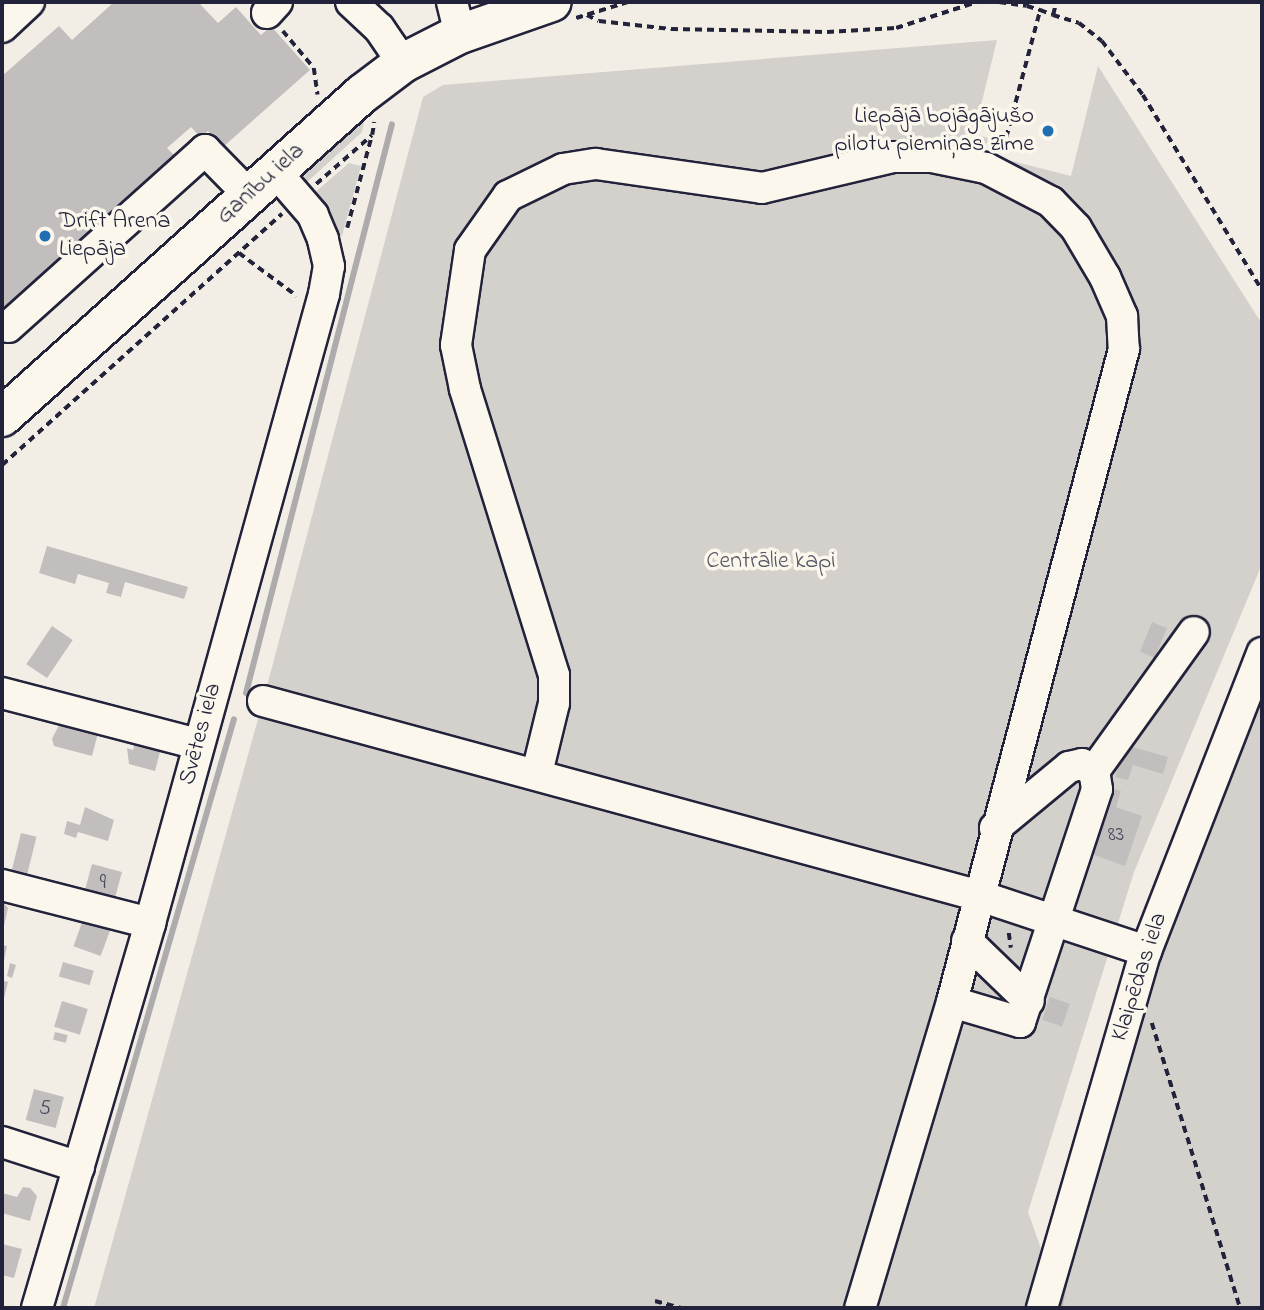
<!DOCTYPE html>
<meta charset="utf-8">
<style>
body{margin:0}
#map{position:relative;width:1264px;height:1310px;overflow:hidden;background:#f2eee5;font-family:"Indie Flower",sans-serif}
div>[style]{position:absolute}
.green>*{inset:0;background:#d4d1cc}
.stream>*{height:6px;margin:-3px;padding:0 3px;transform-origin:3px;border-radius:3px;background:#aeabad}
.building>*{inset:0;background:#c2bebe;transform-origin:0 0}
.path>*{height:3.5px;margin-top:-1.75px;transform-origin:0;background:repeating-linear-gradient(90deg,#22223b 0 7px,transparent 0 12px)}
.roads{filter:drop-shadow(2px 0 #22223b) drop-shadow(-2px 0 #22223b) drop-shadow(0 2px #22223b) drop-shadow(0 -2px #22223b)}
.minor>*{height:30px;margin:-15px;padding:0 15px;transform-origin:15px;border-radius:15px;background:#fbf7ec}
.highway>*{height:38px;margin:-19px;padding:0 19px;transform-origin:19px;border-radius:19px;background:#fbf7ec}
.dots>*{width:19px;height:19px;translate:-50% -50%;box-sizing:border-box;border:4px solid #fbf7ec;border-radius:50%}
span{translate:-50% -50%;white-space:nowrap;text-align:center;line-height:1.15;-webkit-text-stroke:7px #fbf7ec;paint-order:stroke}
.number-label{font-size:21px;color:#4a495c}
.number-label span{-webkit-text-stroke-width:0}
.poi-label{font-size:24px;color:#22223b}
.right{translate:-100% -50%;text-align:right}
.left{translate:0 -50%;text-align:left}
.street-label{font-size:24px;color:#22223b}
.park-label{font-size:24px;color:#575766}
.frame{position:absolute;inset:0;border:4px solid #22223b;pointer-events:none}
</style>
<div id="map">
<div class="green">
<i style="clip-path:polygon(997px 40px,974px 134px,988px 138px,984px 154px,1071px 176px,1098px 66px,1262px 324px,1262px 564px,1134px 872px,1028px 1212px,1055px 1288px,1129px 1022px,1262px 673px,1262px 1308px,94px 1308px,263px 701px,423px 97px,443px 85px)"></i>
<i style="clip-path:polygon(367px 106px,362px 132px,305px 184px,304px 170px)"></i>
<i style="clip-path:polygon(349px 163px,361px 166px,342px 236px,331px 239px,313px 194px)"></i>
</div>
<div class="stream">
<i style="left:246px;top:693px;width:587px;rotate:-75.61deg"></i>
<i style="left:63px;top:1308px;width:613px;rotate:-73.81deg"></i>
<i style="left:1059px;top:1308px;width:30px;rotate:-78deg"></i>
</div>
<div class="building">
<i style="clip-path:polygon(114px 2px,198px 2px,218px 23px,236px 7px,261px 35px,271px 26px,310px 70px,223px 147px,208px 131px,200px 137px,191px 127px,167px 148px,177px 158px,2px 314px,2px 76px,59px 26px,72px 40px)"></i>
<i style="clip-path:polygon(47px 546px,188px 587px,184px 599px,125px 582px,121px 597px,106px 593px,109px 583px,78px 574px,75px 584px,39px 573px)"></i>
<i style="left:1152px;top:622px;width:16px;height:32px;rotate:22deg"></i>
<i style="left:52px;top:626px;width:25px;height:46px;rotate:34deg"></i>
<i style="clip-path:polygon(61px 721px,99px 729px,92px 756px,54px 746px,52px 739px)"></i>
<i style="clip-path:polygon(135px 741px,161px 748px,155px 771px,129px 764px,127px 748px,133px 750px)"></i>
<i style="clip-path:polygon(1125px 745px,1168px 757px,1163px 774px,1133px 765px,1128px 780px,1115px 777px)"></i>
<i style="clip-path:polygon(1112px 788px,1121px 791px,1116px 807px,1142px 816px,1125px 866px,1091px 854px)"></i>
<i style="clip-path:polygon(85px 807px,114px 820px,108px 841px,78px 832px,76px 838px,64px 834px,67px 821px,80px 825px)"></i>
<i style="left:21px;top:833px;width:16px;height:41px;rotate:14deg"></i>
<i style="left:92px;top:864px;width:31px;height:31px;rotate:15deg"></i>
<i style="clip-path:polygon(2px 901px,8px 908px,3px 930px,2px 930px)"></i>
<i style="left:84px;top:917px;width:29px;height:31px;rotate:20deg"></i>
<i style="clip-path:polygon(2px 945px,7px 946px,3px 965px,2px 964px)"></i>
<i style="left:63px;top:962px;width:32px;height:15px;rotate:16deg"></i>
<i style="clip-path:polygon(10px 963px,16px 965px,12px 978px,7px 976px)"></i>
<i style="clip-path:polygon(2px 980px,8px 982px,3px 1002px,2px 1001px)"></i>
<i style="left:1050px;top:997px;width:21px;height:24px;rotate:19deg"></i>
<i style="left:62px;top:1001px;width:27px;height:27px;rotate:17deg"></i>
<i style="left:55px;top:1032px;width:13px;height:8px;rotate:13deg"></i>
<i style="left:34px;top:1089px;width:31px;height:32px;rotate:15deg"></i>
<i style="clip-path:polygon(23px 1187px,30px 1188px,37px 1196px,30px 1221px,2px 1213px,2px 1193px,17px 1197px)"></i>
<i style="clip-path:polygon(2px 1244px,22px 1249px,14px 1278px,2px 1275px)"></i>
</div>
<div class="path">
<i style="left:999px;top:2px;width:28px;rotate:8deg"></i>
<i style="left:1028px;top:2px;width:4px;rotate:104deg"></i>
<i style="left:1027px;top:6px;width:14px;rotate:17deg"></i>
<i style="left:587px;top:15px;width:13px;rotate:27deg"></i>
<i style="left:599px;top:21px;width:72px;rotate:6.3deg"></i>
<i style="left:671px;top:29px;width:156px;rotate:1.1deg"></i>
<i style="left:827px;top:32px;width:69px;rotate:-3.3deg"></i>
<i style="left:896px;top:28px;width:85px;rotate:-17.8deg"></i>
<i style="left:1053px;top:15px;width:27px;rotate:17deg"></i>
<i style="left:1079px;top:23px;width:29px;rotate:38deg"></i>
<i style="left:1102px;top:41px;width:68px;rotate:52.8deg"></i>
<i style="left:1143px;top:95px;width:228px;rotate:58.6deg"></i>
<i style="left:576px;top:18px;width:54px;rotate:-17.1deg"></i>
<i style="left:283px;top:31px;width:48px;rotate:50deg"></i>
<i style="left:314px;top:68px;width:27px;rotate:82deg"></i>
<i style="left:1003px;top:149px;width:144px;rotate:-75.1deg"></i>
<i style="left:1040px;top:10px;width:14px;rotate:21deg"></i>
<i style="left:1053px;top:15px;width:13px;rotate:-77deg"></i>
<i style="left:316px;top:184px;width:74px;rotate:-41.2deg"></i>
<i style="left:372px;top:135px;width:13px;rotate:-81deg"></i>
<i style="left:347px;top:228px;width:93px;rotate:-75.1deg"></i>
<i style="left:239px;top:253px;width:72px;rotate:36.6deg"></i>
<i style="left:2px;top:465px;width:376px;rotate:-41.9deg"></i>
<i style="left:1009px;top:933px;width:15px;rotate:82deg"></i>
<i style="left:1152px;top:1023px;width:298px;rotate:72.8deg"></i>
<i style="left:655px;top:1301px;width:28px;rotate:15deg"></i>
</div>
<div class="roads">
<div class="minor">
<i style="left:351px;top:2px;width:38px;rotate:43deg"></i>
<i style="left:379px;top:28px;width:42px;rotate:55.6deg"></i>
<i style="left:452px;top:2px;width:33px;rotate:76deg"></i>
<i style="left:267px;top:13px;width:15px;rotate:-48deg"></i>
<i style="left:2px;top:27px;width:37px;rotate:-43deg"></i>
<i style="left:8px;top:327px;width:265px;rotate:-41.9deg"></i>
<i style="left:205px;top:150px;width:63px;rotate:45.6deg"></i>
<i style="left:2px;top:693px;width:203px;rotate:14.6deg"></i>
<i style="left:263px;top:701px;width:743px;rotate:15.21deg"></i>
<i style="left:980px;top:896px;width:175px;rotate:18.3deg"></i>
<i style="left:1094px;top:771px;width:171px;rotate:-54.3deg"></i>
<i style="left:537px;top:773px;width:72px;rotate:-76.3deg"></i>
<i style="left:554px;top:703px;width:28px;rotate:-90deg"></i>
<i style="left:554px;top:675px;width:300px;rotate:-107.3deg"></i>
<i style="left:465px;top:389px;width:45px;rotate:-101.6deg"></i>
<i style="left:456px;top:345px;width:96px;rotate:-81.6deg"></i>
<i style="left:470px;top:250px;width:66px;rotate:-54.9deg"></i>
<i style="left:508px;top:196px;width:61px;rotate:-26.1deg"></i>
<i style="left:563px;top:169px;width:33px;rotate:-9deg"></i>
<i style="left:596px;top:164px;width:168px;rotate:8.2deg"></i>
<i style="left:762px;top:188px;width:135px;rotate:-13.3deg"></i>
<i style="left:893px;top:157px;width:39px"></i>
<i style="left:932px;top:157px;width:55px;rotate:11.5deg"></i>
<i style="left:986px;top:168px;width:73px;rotate:27.6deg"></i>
<i style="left:1051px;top:202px;width:36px;rotate:46deg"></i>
<i style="left:1076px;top:228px;width:57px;rotate:59.4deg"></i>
<i style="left:1105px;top:277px;width:43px;rotate:66.4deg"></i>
<i style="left:1122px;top:316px;width:33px;rotate:87deg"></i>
<i style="left:1124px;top:349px;width:675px;rotate:104.76deg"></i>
<i style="left:952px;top:1002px;width:320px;rotate:106.7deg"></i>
<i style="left:2px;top:885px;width:153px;rotate:14.4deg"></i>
<i style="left:967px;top:941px;width:86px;rotate:44.1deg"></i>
<i style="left:952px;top:1002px;width:71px;rotate:16.4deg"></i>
<i style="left:1020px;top:1022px;width:245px;rotate:-71.7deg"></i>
<i style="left:1097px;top:789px;width:18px;rotate:-99deg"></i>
<i style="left:1094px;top:771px;width:14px;rotate:-150deg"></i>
<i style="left:1082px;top:764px;width:13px;rotate:167deg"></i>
<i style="left:1069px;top:767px;width:96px;rotate:140.5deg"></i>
<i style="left:2px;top:1142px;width:81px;rotate:18deg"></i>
<i style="left:37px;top:1308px;width:401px;rotate:-73.6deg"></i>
<i style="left:150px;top:923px;width:653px;rotate:-74.54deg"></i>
<i style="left:324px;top:294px;width:28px;rotate:-80deg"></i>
<i style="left:329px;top:266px;width:28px;rotate:-103deg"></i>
<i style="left:323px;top:239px;width:26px;rotate:-113deg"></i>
<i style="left:313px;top:215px;width:58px;rotate:-130.8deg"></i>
<i style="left:1042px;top:1308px;width:372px;rotate:-73.8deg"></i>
<i style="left:1146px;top:951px;width:320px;rotate:-68.7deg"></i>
</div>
<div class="highway">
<i style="left:2px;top:417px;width:484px;rotate:-41.9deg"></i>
<i style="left:362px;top:94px;width:51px;rotate:-37.1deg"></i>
<i style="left:403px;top:63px;width:64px;rotate:-27deg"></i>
<i style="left:460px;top:34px;width:97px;rotate:-19.2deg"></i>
</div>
</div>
<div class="dots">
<i style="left:1048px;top:131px;background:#1f6fb2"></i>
<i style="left:45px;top:236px;background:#1f6fb2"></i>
</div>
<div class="number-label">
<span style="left:1116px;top:835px">83</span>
<span style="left:103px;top:883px">9</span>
<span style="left:45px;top:1109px">5</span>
</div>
<div class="poi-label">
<span class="right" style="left:1034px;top:131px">Liepājā bojāgājušo<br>pilotu piemiņas zīme</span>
<span class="left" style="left:59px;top:236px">Drift Arena<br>Liepāja</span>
</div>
<div class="street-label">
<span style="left:261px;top:184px;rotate:-42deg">Ganību iela</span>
<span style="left:201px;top:734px;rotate:-75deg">Svētes iela</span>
<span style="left:1140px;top:977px;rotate:-72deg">Klaipēdas iela</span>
</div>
<div class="park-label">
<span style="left:771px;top:562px">Centrālie kapi</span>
</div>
<div class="frame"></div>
</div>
